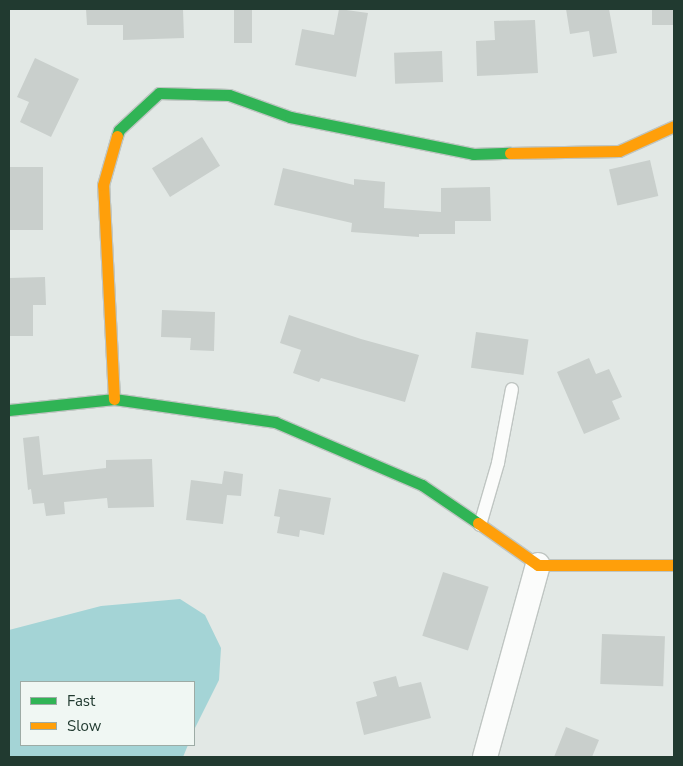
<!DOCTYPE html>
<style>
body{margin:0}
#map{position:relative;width:683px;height:766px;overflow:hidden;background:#e2e8e5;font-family:"Nunito Sans",sans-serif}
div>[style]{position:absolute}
.water>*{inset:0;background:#a4d4d6}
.building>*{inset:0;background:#c9cfcc;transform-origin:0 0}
.roads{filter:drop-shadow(1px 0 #bfc5c2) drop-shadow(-1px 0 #bfc5c2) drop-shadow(0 1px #bfc5c2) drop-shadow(0 -1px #bfc5c2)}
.lane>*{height:12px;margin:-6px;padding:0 6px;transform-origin:6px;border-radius:6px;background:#fbfcfb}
.street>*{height:24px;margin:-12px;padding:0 12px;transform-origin:12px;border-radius:12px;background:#fbfcfb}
.fast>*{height:11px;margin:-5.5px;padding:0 5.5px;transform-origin:5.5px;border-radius:5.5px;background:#30b455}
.slow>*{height:11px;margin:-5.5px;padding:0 5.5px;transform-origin:5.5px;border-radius:5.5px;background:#ff9f0a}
span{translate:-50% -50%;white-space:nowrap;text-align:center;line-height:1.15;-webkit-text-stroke:4.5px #f0f7f3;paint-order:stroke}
.frame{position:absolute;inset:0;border:10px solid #213a30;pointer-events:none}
.legend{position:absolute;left:20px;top:681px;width:175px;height:65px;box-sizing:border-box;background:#f0f7f3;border:1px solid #9daba5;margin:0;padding:6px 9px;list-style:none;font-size:15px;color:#213a30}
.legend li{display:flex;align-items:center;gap:10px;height:25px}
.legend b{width:25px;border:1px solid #9daba5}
</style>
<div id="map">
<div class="water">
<i style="clip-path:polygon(180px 599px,205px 615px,221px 648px,219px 680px,194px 730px,194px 682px,21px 682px,21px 745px,188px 745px,183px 757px,9px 757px,9px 630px,101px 606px)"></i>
</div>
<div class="building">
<i style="clip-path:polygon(86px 9px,183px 9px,184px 38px,123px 40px,123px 25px,87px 25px)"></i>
<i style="left:234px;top:9px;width:18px;height:34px"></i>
<i style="clip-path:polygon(339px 9px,368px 13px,356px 77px,295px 65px,302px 29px,334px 35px)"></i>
<i style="clip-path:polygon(566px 9px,609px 9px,617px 53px,593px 57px,589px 31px,570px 34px)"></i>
<i style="left:652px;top:9px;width:22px;height:16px"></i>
<i style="clip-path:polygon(535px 20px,538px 73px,477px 76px,476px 41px,495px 40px,494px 21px)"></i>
<i style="left:442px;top:51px;width:31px;height:48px;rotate:88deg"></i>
<i style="clip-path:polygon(35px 58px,79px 79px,51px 137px,20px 122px,29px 102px,17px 97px)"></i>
<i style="left:202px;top:137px;width:34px;height:59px;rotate:58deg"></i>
<i style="left:650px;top:160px;width:37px;height:42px;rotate:77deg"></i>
<i style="left:9px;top:167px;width:34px;height:63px"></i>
<i style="clip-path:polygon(283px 168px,354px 185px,354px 179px,385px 182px,384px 208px,441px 212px,441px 188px,490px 187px,491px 221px,455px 221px,455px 234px,419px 234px,419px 237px,351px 232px,352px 223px,274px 205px)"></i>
<i style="clip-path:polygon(45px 277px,46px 305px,33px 305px,33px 336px,9px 336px,9px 278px)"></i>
<i style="clip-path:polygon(162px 310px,215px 312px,214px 351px,190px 350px,191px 338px,161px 337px)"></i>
<i style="clip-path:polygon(289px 315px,361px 339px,419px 355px,405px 402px,321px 378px,319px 382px,293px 373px,301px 350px,280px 343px)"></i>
<i style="left:476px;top:332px;width:53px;height:36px;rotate:8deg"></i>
<i style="clip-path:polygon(589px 358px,596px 374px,609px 369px,622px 397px,612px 401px,620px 419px,584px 434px,557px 372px)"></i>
<i style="clip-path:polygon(39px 436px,43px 475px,106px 468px,106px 460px,152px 459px,154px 507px,108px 508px,107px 498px,64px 502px,65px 514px,46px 516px,44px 503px,33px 504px,31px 489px,28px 490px,23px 438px)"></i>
<i style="clip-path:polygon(224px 471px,243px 474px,241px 496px,227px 495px,223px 524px,186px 520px,191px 480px,222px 484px)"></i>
<i style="clip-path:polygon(279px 489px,331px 498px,324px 535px,300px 530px,299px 537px,277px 533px,280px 517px,274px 516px)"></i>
<i style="left:443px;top:572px;width:48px;height:67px;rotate:18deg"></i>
<i style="left:602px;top:634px;width:63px;height:50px;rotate:2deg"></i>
<i style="clip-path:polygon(396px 676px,399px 687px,421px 682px,431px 718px,364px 735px,356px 702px,377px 696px,373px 682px)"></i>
<i style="clip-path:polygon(566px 727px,599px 740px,592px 757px,554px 757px)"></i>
</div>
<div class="roads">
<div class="lane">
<i style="left:480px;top:525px;width:65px;rotate:-73.8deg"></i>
<i style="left:498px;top:463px;width:75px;rotate:-79.3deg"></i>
</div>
<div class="street">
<i style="left:485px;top:757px;width:199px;rotate:-74.6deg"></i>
</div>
<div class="fast">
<i style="left:117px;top:136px;width:6px;rotate:-72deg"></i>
<i style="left:119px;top:130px;width:54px;rotate:-42.8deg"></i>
<i style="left:159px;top:93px;width:70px;rotate:1.6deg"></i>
<i style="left:229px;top:95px;width:65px;rotate:19.8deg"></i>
<i style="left:290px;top:117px;width:187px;rotate:11.4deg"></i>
<i style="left:473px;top:154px;width:37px;rotate:-2deg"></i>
<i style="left:9px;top:410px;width:106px;rotate:-6deg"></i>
<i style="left:114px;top:399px;width:163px;rotate:8.1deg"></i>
<i style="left:275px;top:422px;width:160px;rotate:23.2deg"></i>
<i style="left:422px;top:485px;width:68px;rotate:34.2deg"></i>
</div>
<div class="slow">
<i style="left:510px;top:153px;width:109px;rotate:-1.1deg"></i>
<i style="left:619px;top:151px;width:60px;rotate:-24.4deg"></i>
<i style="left:114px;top:399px;width:214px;rotate:-92.9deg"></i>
<i style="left:103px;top:185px;width:51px;rotate:-74.1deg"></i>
<i style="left:478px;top:523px;width:73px;rotate:35deg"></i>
<i style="left:538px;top:565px;width:136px"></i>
</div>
</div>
<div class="frame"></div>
<ul class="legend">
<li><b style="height:6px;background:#30b455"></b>Fast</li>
<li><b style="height:6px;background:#ff9f0a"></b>Slow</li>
</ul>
</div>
